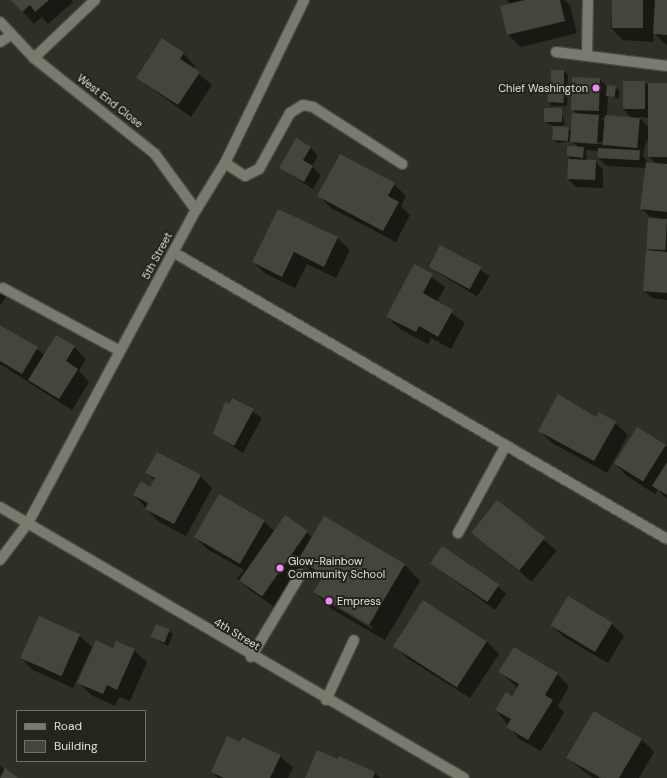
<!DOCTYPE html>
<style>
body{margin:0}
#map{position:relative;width:667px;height:778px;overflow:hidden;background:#2e2f25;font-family:"DM Sans",sans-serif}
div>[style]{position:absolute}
.shadow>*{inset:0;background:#0007;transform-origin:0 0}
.building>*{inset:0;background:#44453b;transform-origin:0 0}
.roads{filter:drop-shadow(1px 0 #4a4b42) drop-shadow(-1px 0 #4a4b42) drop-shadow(0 1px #4a4b42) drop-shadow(0 -1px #4a4b42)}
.minor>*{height:10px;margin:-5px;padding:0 5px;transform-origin:5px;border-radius:5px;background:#7a7b6f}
.dots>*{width:11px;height:11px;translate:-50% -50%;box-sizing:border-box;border:2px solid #24251b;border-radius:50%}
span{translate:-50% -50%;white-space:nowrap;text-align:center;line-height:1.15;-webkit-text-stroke:4px #24251b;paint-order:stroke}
.poi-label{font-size:11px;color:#dfe0d9}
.right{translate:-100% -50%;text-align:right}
.left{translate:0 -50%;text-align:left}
.street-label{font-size:11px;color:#dfe0d9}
.legend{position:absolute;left:16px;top:710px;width:130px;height:52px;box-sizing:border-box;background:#24251b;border:1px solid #6f7067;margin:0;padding:5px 7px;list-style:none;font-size:12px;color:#dfe0d9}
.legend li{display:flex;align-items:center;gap:8px;height:20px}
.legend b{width:20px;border:1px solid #6f7067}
</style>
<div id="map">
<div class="shadow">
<i style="clip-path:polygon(12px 0,72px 0,73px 2px,48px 24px,42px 17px,34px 24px)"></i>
<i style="clip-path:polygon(507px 0,565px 0,570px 6px,577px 33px,521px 47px,508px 35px,511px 5px)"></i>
<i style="clip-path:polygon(613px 0,667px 0,667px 46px,654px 33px,653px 42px,623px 40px,611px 28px)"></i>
<i style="clip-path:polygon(183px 53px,195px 66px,193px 69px,212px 85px,191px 117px,137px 78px)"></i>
<i style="clip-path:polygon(564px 71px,568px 75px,567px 93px,562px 93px,568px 99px,567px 106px,552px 106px,548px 102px,556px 94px,551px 90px)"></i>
<i style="clip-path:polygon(evenodd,600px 79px,608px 88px,615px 87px,619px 90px,619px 99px,608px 95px,607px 116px,632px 118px,623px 109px,645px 82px,649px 87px,667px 84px,667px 300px,652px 298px,644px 290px,651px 252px,647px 248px,658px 218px,650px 217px,642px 209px,646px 168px,607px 166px,598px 158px,599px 151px,586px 150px,587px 161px,595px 161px,603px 170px,603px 188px,576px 187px,568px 179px,572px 161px,568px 156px,578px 147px,572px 141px,557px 143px,553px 139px,554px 126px,545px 122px,561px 109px,565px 125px,555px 127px,568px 128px,572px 132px,578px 115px,573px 109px,600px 79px,639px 117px,649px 118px,649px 128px,639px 117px,600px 79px,601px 118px,605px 118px,605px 122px,601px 118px,600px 79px,647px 137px,649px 156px,656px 164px,648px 163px,643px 155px,647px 137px,600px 79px,579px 141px,602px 142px,602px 144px,579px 143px,579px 141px)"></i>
<i style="clip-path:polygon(310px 147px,318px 156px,312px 166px,321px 175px,313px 189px,280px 168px)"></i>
<i style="clip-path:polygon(394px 184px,406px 196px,401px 206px,410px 215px,396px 242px,331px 208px,319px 196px)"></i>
<i style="clip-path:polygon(337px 238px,350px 250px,336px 278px,307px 264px,295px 288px,266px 274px,253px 262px)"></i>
<i style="left:440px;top:246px;width:58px;height:24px;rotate:31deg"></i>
<i style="clip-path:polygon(415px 266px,445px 287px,437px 302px,465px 323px,451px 349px,431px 338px,428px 344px,400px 329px,387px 317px)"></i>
<i style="clip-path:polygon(0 288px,7px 295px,0 306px)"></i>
<i style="clip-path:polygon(1px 325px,45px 355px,74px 347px,86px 359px,79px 371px,89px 382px,72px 410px,0 364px)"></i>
<i style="clip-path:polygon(233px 399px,262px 418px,243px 453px,214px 434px,225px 403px,230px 405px)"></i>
<i style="clip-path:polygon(596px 419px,615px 423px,628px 435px,607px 473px,552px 443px,539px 430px)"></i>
<i style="clip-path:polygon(637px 428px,667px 447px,667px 499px,658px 490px,655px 494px,627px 476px,615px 463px)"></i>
<i style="clip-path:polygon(147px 473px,200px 476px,212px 488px,186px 536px,158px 521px,134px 495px,151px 488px,155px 481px)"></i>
<i style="clip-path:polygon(evenodd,219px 496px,265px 522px,274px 531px,307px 532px,312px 537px,324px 517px,405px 565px,420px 581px,385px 640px,330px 608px,315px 592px,322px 580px,305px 565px,274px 607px,250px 590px,237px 578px,244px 570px,207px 549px,195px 537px,219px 496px,332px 602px,373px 627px,372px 629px,332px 605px,332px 602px)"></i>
<i style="left:497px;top:502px;width:77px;height:40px;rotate:39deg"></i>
<i style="clip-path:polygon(431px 563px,498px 586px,506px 594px,495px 610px)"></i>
<i style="clip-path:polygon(424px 601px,487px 642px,499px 654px,470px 698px,407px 658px,395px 645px)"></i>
<i style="clip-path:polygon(40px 617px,79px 635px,92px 647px,73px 688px,33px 670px,21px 658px)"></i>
<i style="clip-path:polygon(612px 624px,624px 636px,608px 663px,564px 637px,551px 625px)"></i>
<i style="clip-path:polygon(169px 630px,173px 634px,168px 646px,151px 637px)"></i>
<i style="clip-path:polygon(514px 648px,557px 674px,569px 686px,558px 706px,564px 713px,541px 751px,519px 739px,496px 710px,518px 688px,500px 672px)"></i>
<i style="clip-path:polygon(113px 649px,134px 650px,147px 662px,130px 701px,119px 697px,115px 706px,91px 695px,79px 683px)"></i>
<i style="clip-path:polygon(594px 712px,642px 740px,654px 752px,639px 778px,593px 778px,567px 758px)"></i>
<i style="clip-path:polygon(240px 743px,280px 756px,293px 768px,288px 778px,218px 778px,212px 772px)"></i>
<i style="clip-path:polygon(318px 752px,375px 773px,380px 778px,306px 778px)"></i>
<i style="clip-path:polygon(0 766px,5px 770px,17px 778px,0 778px)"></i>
</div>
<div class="building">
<i style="clip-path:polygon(11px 0,49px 0,35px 12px,30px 5px,22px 12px)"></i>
<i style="clip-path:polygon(525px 0,560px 0,565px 21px,507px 35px,500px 6px)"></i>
<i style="left:612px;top:0;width:31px;height:28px"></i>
<i style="clip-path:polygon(655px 0,667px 0,667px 35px,653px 34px)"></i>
<i style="clip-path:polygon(162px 38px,184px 53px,180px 59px,200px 72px,178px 105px,136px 78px)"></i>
<i style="left:551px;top:70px;width:13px;height:20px"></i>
<i style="left:572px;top:77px;width:28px;height:33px;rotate:2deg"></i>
<i style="left:623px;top:81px;width:22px;height:28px"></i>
<i style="left:648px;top:83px;width:19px;height:74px"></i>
<i style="left:607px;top:85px;width:9px;height:11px;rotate:6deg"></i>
<i style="left:548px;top:93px;width:16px;height:9px;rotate:4deg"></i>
<i style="left:562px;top:108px;width:14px;height:18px;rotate:90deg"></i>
<i style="left:572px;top:113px;width:27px;height:29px;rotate:4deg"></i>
<i style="left:605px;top:115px;width:35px;height:30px;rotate:5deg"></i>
<i style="left:553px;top:126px;width:16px;height:14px;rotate:4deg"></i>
<i style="clip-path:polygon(296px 138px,311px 147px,303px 160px,313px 166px,304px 182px,279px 168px)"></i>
<i style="clip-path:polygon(567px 146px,584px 147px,583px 158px,567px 156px)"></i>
<i style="left:598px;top:148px;width:42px;height:10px;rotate:3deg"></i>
<i style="clip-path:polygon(340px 154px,395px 183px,388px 196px,399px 202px,383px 231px,317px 196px)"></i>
<i style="left:568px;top:159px;width:28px;height:20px;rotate:2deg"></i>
<i style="clip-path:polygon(646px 162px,667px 164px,667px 212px,640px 209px)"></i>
<i style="clip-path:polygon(278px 209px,338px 237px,324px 267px,294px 252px,282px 277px,252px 262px)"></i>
<i style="left:648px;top:218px;width:19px;height:31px;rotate:3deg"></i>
<i style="left:440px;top:245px;width:47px;height:25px;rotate:28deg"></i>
<i style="clip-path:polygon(646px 250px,667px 252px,667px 293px,643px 291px)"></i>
<i style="clip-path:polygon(414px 264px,433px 274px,423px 293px,453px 310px,438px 337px,419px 326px,416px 332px,386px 317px)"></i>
<i style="clip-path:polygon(0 325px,38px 347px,22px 374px,0 361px)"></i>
<i style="clip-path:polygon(56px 335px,75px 346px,66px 361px,78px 369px,59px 399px,28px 380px)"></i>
<i style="clip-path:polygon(558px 394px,596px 417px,599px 412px,616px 422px,594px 461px,538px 431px)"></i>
<i style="clip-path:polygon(232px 398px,254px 409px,234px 446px,213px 434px,225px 402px,229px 404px)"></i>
<i style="left:637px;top:427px;width:34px;height:43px;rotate:32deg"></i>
<i style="clip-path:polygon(157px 452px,201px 475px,174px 524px,145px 509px,148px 503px,133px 495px,141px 481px,150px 487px,155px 478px,145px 473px)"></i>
<i style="clip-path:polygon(667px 462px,667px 495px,652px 486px)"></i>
<i style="left:219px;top:494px;width:53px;height:50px;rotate:30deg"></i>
<i style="left:497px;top:500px;width:61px;height:42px;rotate:38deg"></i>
<i style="left:285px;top:515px;width:28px;height:80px;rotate:35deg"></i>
<i style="clip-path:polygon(324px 516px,405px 564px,369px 625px,313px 592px,324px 575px,298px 560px)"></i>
<i style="left:442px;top:546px;width:69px;height:21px;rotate:34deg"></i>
<i style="left:568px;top:596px;width:52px;height:34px;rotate:31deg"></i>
<i style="left:423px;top:600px;width:76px;height:55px;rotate:33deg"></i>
<i style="left:39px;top:616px;width:45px;height:46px;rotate:24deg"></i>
<i style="left:156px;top:624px;width:15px;height:14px;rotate:23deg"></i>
<i style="clip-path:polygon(96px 640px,113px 648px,116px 641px,135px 649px,117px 690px,107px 685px,103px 694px,77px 683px)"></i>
<i style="clip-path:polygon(514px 647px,558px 673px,545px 695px,553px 700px,528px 740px,506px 727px,511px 719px,495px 710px,506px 692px,512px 696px,519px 684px,498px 672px)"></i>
<i style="clip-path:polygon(594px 711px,642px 739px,619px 778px,601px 778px,566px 758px)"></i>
<i style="clip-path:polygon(227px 736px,240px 742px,242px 737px,281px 755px,270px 778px,224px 778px,211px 772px)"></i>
<i style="clip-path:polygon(317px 750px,338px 759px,339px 756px,375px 772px,373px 778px,305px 778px)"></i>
<i style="clip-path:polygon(5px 768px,18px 778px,0 778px)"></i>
</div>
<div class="roads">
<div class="minor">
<i style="left:0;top:22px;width:50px;rotate:46.6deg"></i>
<i style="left:34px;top:58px;width:154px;rotate:38.4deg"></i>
<i style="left:155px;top:154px;width:69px;rotate:53.8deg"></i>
<i style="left:0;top:42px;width:13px;rotate:-32deg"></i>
<i style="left:556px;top:52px;width:112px;rotate:7.2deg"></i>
<i style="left:587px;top:56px;width:56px;rotate:-89deg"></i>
<i style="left:34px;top:58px;width:84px;rotate:-43.6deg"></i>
<i style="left:225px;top:163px;width:24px;rotate:33deg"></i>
<i style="left:245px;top:176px;width:16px;rotate:-27deg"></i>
<i style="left:259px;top:169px;width:64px;rotate:-61deg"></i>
<i style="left:290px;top:113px;width:15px;rotate:-32deg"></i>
<i style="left:303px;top:105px;width:10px;rotate:11deg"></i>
<i style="left:313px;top:107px;width:106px;rotate:32.6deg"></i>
<i style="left:173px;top:252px;width:571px;rotate:30.16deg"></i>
<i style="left:3px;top:288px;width:133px;rotate:28.3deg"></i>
<i style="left:0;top:507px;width:537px;rotate:30.29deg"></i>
<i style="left:458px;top:533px;width:100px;rotate:-61.4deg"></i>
<i style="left:0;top:560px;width:46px;rotate:-52.9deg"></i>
<i style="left:28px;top:523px;width:355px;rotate:-61.8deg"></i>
<i style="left:196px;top:210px;width:55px;rotate:-58.3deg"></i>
<i style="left:225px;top:163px;width:181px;rotate:-64.1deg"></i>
<i style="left:251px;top:657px;width:96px;rotate:-59.1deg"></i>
<i style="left:326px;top:700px;width:66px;rotate:-65deg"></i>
</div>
</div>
<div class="dots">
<i style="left:596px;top:88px;background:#eb8dfc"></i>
<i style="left:280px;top:568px;background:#eb8dfc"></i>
<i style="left:329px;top:601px;background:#eb8dfc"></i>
</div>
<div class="poi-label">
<span class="right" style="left:588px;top:88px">Chief Washington</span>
<span class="left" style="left:288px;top:568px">Glow-Rainbow<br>Community School</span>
<span class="left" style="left:337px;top:601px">Empress</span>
</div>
<div class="street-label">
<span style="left:110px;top:101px;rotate:38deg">West End Close</span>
<span style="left:157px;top:256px;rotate:-62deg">5th Street</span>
<span style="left:237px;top:634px;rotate:31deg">4th Street</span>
</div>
<ul class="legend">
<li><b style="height:5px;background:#7a7b6f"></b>Road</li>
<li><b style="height:11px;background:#44453b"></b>Building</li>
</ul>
</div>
